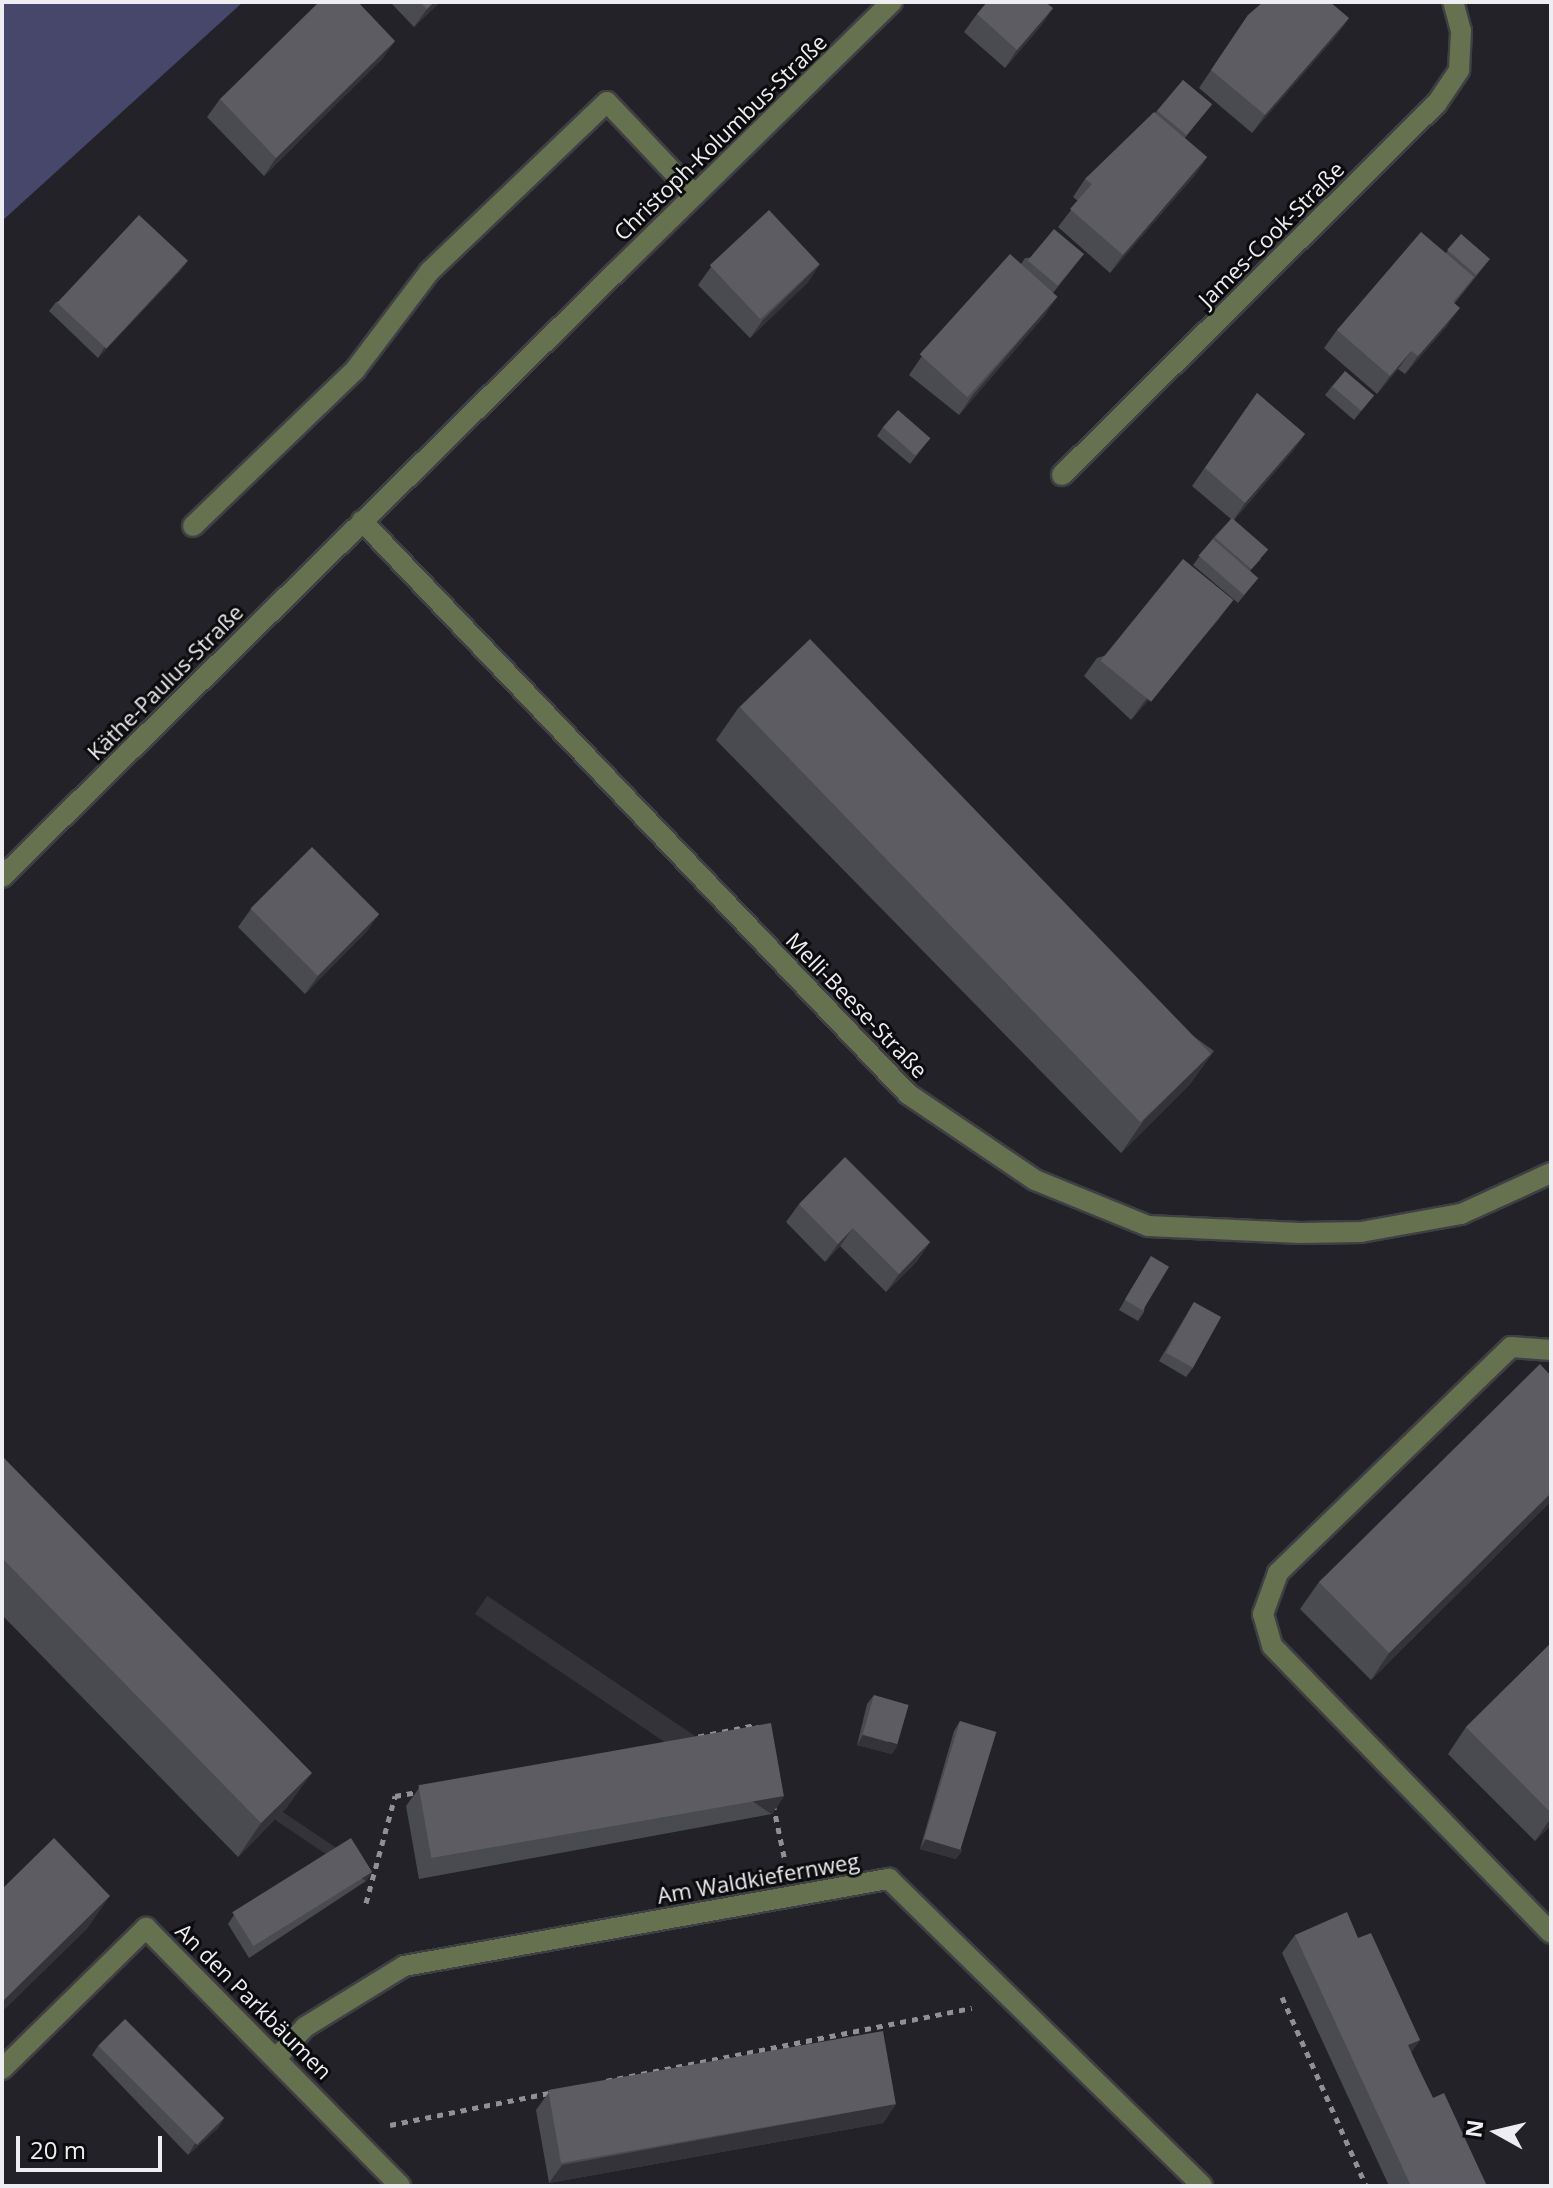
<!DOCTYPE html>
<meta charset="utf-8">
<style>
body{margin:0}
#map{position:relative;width:1553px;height:2188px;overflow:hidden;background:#222228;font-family:"Open Sans",sans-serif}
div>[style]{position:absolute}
.forest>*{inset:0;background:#46476a}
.path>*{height:5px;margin-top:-2.5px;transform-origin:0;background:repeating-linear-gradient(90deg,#909095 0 6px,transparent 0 12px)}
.roads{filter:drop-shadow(2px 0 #3f3f44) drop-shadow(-2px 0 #3f3f44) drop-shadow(0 2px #3f3f44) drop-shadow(0 -2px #3f3f44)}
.lane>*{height:20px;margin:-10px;padding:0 10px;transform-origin:10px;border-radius:10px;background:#65714f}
.street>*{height:20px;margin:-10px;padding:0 10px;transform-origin:10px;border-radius:10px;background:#65714f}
.wall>*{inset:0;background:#4a4a51}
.shaded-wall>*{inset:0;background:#333339;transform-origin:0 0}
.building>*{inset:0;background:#5c5c62;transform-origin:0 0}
span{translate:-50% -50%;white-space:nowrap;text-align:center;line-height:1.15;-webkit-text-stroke:6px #0c0c0e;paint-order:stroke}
.street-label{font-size:22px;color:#eeeef2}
.frame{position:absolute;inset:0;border:4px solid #eeeef2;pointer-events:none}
.north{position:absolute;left:1457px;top:2092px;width:80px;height:80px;-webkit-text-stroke:6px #0c0c0e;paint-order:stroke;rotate:278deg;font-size:22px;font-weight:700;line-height:32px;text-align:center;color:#eeeef2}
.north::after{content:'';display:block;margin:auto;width:28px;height:36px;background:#eeeef2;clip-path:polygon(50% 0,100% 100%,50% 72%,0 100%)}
.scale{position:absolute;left:16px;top:2136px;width:146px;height:36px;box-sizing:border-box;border:4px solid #eeeef2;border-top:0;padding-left:10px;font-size:24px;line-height:28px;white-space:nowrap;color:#eeeef2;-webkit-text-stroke:6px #0c0c0e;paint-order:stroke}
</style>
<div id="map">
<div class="forest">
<i style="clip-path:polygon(2px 2px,243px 2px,2px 221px)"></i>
</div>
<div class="path">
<i style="left:687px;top:1739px;width:70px;rotate:-11.5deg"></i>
<i style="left:756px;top:1725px;width:7px;rotate:74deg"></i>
<i style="left:773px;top:1804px;width:58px;rotate:78.1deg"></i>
<i style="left:366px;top:1903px;width:111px;rotate:-74.8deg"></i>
<i style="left:395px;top:1796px;width:27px;rotate:-10deg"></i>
<i style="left:1282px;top:1997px;width:207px;rotate:66deg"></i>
<i style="left:606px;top:2081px;width:373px;rotate:-11.3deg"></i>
<i style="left:390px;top:2125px;width:166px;rotate:-11.4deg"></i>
</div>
<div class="roads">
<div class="lane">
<i style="left:362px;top:521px;width:791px;rotate:46.38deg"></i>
<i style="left:908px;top:1094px;width:153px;rotate:34.1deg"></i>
<i style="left:1035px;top:1180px;width:122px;rotate:22.2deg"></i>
<i style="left:1148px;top:1226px;width:152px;rotate:2.6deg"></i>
<i style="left:1300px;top:1233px;width:61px;rotate:-0.9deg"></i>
<i style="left:1361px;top:1232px;width:102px;rotate:-10.2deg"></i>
<i style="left:1461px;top:1214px;width:99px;rotate:-24.5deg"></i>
<i style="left:193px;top:526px;width:225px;rotate:-43.9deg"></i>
<i style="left:355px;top:370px;width:123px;rotate:-52.9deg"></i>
<i style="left:429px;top:272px;width:246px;rotate:-43.7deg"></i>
<i style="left:607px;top:102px;width:128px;rotate:46.6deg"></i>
<i style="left:2px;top:877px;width:861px;rotate:-44.58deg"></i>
<i style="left:1551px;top:1350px;width:40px;rotate:-175.7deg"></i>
<i style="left:1511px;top:1347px;width:325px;rotate:135.9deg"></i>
<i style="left:1278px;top:1573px;width:44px;rotate:110.1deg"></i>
<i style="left:1263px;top:1614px;width:33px;rotate:74deg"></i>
<i style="left:1272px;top:1646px;width:400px;rotate:45.8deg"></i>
</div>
<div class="street">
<i style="left:615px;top:273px;width:388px;rotate:-44.4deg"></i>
<i style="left:1062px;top:475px;width:528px;rotate:-44.77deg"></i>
<i style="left:1437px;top:103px;width:40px;rotate:-56deg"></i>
<i style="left:1459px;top:70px;width:39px;rotate:-87deg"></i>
<i style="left:1461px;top:31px;width:30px;rotate:-105deg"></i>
<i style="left:279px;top:2055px;width:38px;rotate:-47deg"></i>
<i style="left:305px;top:2027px;width:116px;rotate:-31.6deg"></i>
<i style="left:404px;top:1966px;width:493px;rotate:-10.2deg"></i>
<i style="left:889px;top:1879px;width:438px;rotate:44.4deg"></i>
<i style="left:2px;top:2069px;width:202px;rotate:-44.4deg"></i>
<i style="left:146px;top:1928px;width:362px;rotate:45.4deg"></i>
</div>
</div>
<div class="wall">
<i style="clip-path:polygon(390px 2px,440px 2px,414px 27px)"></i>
<i style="clip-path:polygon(1053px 8px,1040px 27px,1005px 68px,964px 32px,977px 14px)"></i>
<i style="clip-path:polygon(1248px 15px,1349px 18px,1336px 36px,1252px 133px,1199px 88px)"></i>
<i style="clip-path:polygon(395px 41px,382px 59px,264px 176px,207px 117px,220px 99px)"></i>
<i style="clip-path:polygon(1183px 80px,1212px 104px,1185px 138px,1207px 157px,1195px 175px,1110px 273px,1058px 227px,1078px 201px,1073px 197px,1085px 179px,1155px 113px)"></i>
<i style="clip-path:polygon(1461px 234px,1490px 259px,1454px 304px,1447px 326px,1405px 374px,1398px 369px,1377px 394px,1324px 348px,1337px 330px,1446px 253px)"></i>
<i style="clip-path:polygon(1084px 254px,1053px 293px,1045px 315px,959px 415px,909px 375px,922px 356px,1021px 264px,1025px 258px)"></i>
<i style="clip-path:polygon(820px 264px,808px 282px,750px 338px,698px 285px,711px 267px)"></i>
<i style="clip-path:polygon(181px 270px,98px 358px,49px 311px,56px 302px)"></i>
<i style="clip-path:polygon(1332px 386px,1374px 395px,1354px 420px,1325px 395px)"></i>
<i style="clip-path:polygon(1257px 393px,1305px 434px,1292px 452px,1234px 520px,1261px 559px,1250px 571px,1258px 578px,1238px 603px,1193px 565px,1214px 537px,1231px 519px,1192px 486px)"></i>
<i style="clip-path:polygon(883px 427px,930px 438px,910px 464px,877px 436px)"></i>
<i style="clip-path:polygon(1220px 618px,1131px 720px,1084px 676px,1097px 658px)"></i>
<i style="clip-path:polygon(739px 707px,1214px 1051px,1190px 1084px,1121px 1153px,716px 740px)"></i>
<i style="clip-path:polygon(251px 909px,379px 914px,366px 932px,305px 994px,238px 927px)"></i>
<i style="clip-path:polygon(799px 1204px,930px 1242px,917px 1261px,886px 1292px,840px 1246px,825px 1262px,786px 1222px)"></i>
<i style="clip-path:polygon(1151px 1256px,1144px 1312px,1138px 1321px,1119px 1310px)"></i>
<i style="clip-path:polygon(1194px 1302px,1193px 1368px,1186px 1377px,1159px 1361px)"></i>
<i style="clip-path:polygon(1551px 1376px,1551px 1501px,1371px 1680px,1300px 1609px,1319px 1582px)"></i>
<i style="clip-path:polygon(2px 1456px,288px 1806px,238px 1857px,2px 1615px)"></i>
<i style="clip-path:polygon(1551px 1643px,1551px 1825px,1535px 1841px,1448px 1754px,1466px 1727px)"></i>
<i style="clip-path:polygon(874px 1695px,892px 1754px,857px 1745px,867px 1704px)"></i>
<i style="clip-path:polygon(960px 1721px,956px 1859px,920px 1849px,954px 1731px)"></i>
<i style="clip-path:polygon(419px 1788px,784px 1796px,772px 1814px,419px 1879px,406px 1806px)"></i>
<i style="clip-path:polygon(372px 1872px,366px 1881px,249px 1958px,228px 1924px,234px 1915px)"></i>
<i style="clip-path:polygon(1295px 1935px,1358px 1938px,1420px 2040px,1411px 2052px,1433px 2098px,1487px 2186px,1389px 2186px,1282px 1953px)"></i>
<i style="clip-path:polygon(98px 2046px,224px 2118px,218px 2128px,188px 2155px,92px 2055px)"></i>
<i style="clip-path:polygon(549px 2092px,896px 2104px,883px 2123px,549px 2183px,536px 2110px)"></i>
</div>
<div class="shaded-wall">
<i style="clip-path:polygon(434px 2px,440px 2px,414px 27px,427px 9px)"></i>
<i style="clip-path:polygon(1053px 8px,1040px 27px,1005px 68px,1017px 50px)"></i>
<i style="clip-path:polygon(1349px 18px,1336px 36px,1252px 133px,1265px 115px)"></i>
<i style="clip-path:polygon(395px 41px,382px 59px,264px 176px,276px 158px)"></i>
<i style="clip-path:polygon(1207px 157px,1195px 175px,1110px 273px,1123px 255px)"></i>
<i style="clip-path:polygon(188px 261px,181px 270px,98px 358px,104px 348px)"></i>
<i style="clip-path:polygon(820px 264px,808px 282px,750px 338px,763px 320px)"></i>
<i style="clip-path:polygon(1057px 297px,1045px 315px,959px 415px,972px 396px)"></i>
<i style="clip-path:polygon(1460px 308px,1447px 326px,1405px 374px,1418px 356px)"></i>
<i style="clip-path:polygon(1411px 351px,1398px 369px,1377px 394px,1390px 376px)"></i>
<i style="clip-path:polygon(1305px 434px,1292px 452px,1233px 521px,1245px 503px)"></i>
<i style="clip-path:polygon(1233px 600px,1220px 618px,1131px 720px,1144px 702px)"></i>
<i style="clip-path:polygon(379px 914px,366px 932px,305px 994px,318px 976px)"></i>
<i style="clip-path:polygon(1214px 1051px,1190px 1084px,1121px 1153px,1144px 1120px)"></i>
<i style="clip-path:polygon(853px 1228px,840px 1246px,825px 1262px,838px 1244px)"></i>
<i style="clip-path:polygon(930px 1242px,917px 1261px,886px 1292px,899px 1274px)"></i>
<i style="clip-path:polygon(1551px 1493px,1551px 1501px,1371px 1680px,1389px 1653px)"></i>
<i style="clip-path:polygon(863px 1735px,898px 1745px,892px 1754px,857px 1745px)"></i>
<i style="clip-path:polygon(312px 1773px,288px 1806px,238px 1857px,261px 1823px)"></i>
<i style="left:784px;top:1796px;width:22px;height:358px;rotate:124deg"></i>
<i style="clip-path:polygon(1551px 1818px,1551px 1825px,1535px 1841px)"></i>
<i style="clip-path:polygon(926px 1839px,963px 1850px,956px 1859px,920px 1849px)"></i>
<i style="left:372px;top:1872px;width:11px;height:140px;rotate:124deg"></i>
<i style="clip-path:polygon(110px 1896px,87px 1929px,2px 2012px,2px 2002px)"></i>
<i style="clip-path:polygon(1420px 2040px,1407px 2058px,1408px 2045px)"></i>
<i style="clip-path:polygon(896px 2104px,883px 2123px,549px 2183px,562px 2165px)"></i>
<i style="clip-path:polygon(224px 2118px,218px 2128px,188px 2155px,194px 2145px)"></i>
</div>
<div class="building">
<i style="clip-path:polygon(319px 2px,358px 2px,395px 41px,276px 158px,220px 99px)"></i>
<i style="clip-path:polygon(420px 2px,434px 2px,427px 9px)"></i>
<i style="clip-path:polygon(987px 2px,1045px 2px,1053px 8px,1017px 50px,977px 14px)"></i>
<i style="clip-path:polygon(1263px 2px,1330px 2px,1349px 18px,1265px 115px,1211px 70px,1248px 15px)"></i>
<i style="left:1183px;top:80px;width:38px;height:40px;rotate:40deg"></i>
<i style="clip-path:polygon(1154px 112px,1207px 157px,1123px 255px,1070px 209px,1092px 184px,1085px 179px)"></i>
<i style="left:769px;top:210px;width:74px;height:81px;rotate:47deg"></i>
<i style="left:139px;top:215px;width:67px;height:120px;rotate:43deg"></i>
<i style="left:1054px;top:229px;width:39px;height:41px;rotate:40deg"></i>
<i style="clip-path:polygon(1421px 232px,1474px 277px,1453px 302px,1460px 308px,1418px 356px,1411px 351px,1390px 376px,1337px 330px)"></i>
<i style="left:1461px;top:234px;width:38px;height:21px;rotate:41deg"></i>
<i style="left:1010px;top:254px;width:64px;height:135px;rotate:42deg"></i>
<i style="left:1345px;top:371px;width:38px;height:20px;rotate:40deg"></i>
<i style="clip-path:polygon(1257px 393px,1305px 434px,1245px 503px,1205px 468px)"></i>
<i style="left:898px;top:410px;width:43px;height:23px;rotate:41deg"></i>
<i style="left:1232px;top:518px;width:48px;height:26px;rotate:41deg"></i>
<i style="left:1213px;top:539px;width:60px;height:22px;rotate:41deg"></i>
<i style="left:1183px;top:559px;width:65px;height:131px;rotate:39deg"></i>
<i style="left:810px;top:639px;width:577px;height:98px;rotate:46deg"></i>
<i style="left:312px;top:847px;width:95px;height:87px;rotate:45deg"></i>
<i style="clip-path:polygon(845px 1157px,930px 1242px,899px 1274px,853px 1228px,838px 1244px,799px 1204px)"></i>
<i style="left:1151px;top:1256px;width:21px;height:51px;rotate:31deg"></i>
<i style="left:1194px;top:1302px;width:31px;height:58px;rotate:29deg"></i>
<i style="clip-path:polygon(1540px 1364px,1551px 1376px,1551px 1493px,1389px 1653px,1319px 1582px)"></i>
<i style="clip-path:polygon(2px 1456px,312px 1773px,261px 1823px,2px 1558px)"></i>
<i style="clip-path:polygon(1551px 1643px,1551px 1813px,1466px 1727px)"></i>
<i style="left:874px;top:1695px;width:36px;height:41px;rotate:16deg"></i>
<i style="left:960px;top:1721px;width:38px;height:123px;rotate:17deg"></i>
<i style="left:771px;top:1723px;width:74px;height:358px;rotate:80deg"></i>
<i style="clip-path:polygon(54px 1838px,110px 1896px,2px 2002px,2px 1889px)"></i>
<i style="left:351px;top:1838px;width:40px;height:140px;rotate:58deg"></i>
<i style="clip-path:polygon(1347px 1912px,1358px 1938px,1371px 1933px,1420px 2040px,1408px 2045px,1420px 2072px,1433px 2098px,1444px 2093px,1487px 2186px,1411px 2186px,1295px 1935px)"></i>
<i style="left:125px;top:2019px;width:140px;height:38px;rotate:45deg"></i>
<i style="left:883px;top:2031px;width:74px;height:340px;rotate:80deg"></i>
</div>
<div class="street-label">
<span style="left:720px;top:137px;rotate:-44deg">Christoph-Kolumbus-Straße</span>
<span style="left:1271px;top:234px;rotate:-45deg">James-Cook-Straße</span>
<span style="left:165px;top:682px;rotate:-45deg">Käthe-Paulus-Straße</span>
<span style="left:857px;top:1005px;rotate:46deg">Melli-Beese-Straße</span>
<span style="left:758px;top:1878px;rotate:-10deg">Am Waldkiefernweg</span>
<span style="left:254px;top:2001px;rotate:45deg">An den Parkbäumen</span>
</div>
<div class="frame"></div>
<div class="north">N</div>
<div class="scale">20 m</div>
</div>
